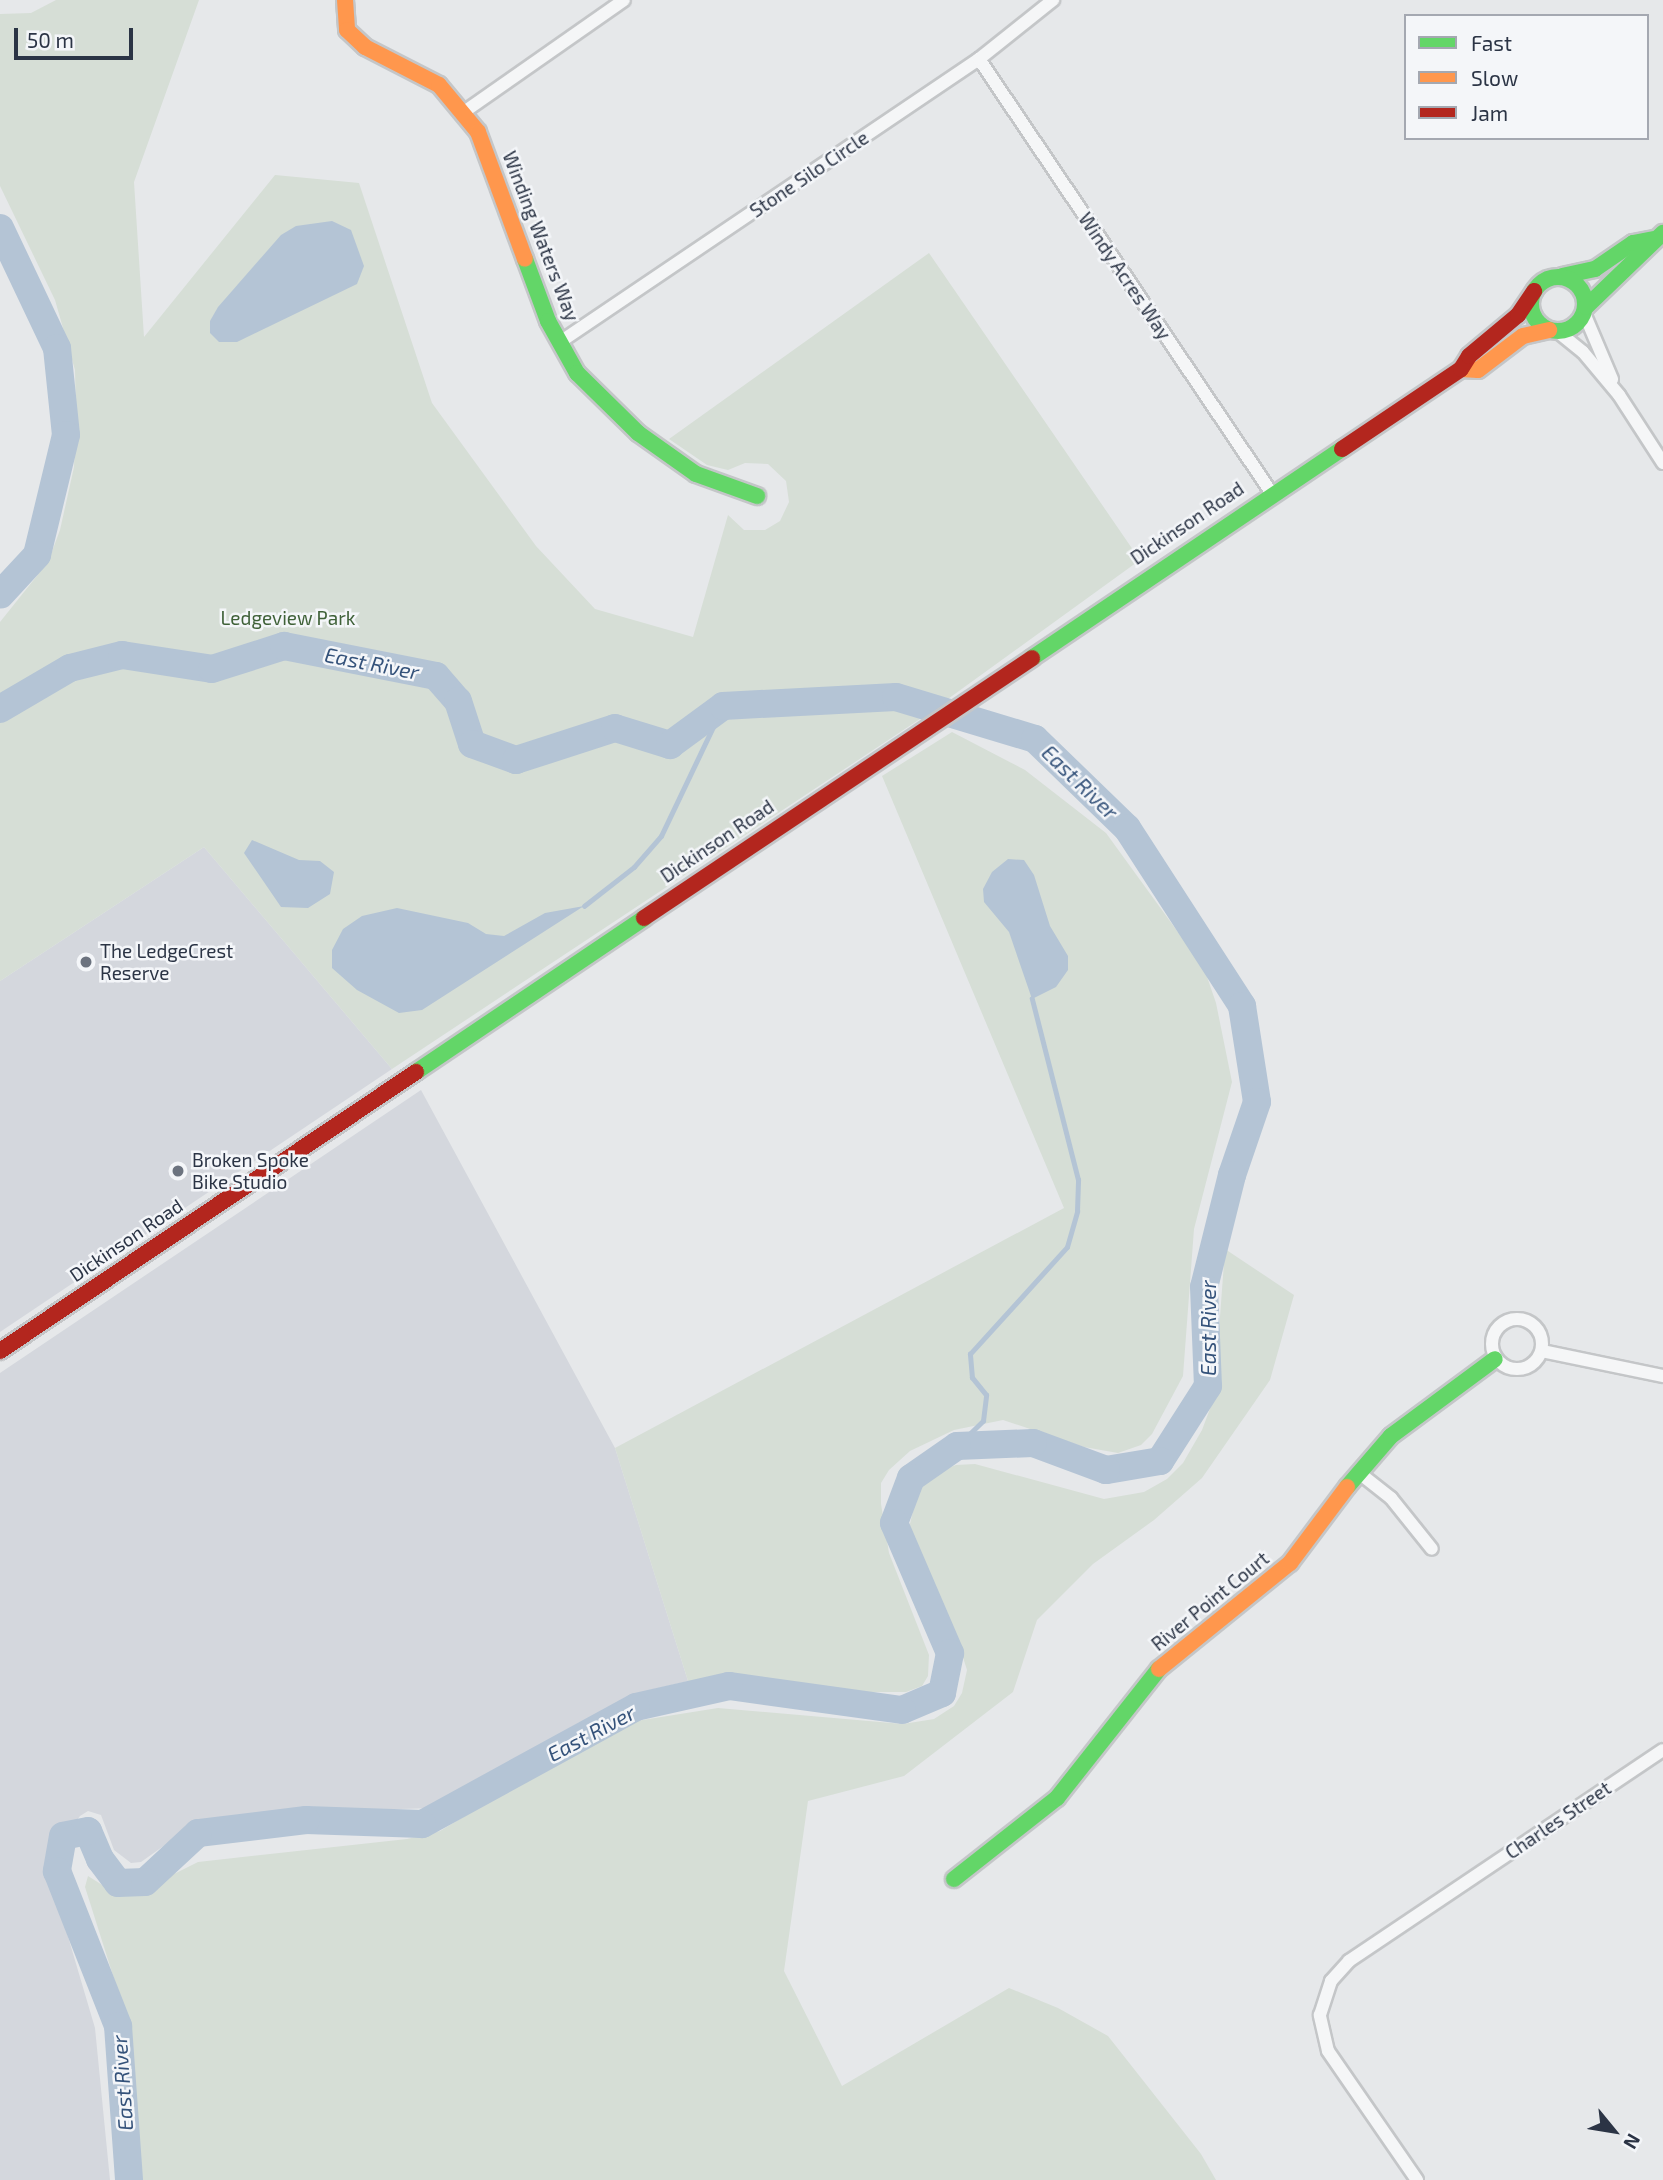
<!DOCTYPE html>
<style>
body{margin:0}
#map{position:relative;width:1663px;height:2180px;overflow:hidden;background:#e6e8ea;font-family:"Exo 2",sans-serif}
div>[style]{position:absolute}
.built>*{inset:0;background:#d4d7dd}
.green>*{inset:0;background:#d6ded6}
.water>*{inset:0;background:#b4c4d5}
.stream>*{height:4.5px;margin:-2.25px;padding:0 2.25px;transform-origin:2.25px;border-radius:2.25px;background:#b4c4d5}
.river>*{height:28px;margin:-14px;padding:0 14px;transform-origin:14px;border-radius:14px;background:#b4c4d5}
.roads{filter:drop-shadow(2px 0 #c4c6c8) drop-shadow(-2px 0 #c4c6c8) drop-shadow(0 2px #c4c6c8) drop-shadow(0 -2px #c4c6c8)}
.street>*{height:12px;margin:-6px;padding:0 6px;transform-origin:6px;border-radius:6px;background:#f5f6f7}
.street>.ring{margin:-6px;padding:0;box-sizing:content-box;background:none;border:12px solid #f5f6f7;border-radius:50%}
.fast>*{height:16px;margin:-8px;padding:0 8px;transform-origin:8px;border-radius:8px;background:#63d668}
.fast>.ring{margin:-8px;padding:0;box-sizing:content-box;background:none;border:16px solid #63d668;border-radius:50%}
.slow>*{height:16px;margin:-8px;padding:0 8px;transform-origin:8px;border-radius:8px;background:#ff974d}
.jam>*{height:16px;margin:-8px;padding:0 8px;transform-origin:8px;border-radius:8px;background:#b3261e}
.dots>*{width:19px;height:19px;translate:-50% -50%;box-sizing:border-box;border:4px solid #f4f6f9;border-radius:50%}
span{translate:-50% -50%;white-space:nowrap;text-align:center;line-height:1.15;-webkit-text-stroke:5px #f4f6f9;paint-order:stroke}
.street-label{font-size:19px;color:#2b3445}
.park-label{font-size:19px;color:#3f6138}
.poi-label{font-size:19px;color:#2b3445}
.left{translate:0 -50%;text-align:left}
.water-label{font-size:21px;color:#34527a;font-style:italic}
.legend{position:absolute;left:1404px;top:14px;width:245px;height:126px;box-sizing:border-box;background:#f4f6f9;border:2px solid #a4a8b1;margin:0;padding:9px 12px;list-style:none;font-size:21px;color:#2b3445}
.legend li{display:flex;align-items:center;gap:14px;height:35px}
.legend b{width:35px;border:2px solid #a4a8b1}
.north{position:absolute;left:1579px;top:2096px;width:70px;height:70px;-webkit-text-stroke:5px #f4f6f9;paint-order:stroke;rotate:120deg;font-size:19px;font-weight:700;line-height:28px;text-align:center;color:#2b3445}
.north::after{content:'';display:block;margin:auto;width:24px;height:32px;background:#2b3445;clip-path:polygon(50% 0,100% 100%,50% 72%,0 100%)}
.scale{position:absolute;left:14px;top:28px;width:119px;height:32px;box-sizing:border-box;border:4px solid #2b3445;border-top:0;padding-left:9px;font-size:21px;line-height:24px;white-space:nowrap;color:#2b3445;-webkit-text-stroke:5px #f4f6f9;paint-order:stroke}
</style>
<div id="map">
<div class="built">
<i style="clip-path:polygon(204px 847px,392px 1069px,0 1332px,0 981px)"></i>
<i style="clip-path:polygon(421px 1090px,615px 1448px,688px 1681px,650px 1690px,578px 1723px,435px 1808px,294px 1812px,211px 1825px,179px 1835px,141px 1862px,131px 1863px,114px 1850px,101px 1815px,88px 1811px,80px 1816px,55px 1850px,51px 1879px,95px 2028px,110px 2180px,0 2180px,0 1373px)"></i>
</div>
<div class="green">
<i style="clip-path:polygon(56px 0,199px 0,134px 182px,144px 337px,275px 175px,359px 183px,432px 403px,536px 546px,595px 609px,693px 637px,728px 515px,744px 530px,765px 530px,780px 521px,789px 502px,786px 481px,768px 464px,745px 463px,728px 470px,707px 465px,669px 439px,929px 253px,1140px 560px,923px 717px,392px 1069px,204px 847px,0 981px,0 622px,48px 562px,60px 530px,74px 467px,76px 412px,75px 370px,55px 300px,0 186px,0 14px,31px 13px)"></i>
<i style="clip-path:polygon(952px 732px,1025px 770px,1106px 833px,1204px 968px,1216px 1003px,1232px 1082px,1194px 1229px,1183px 1376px,1152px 1434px,1141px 1445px,1118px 1453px,1084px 1447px,1003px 1420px,954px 1430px,910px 1451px,889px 1470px,881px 1483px,881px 1504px,889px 1553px,929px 1655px,928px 1676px,922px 1686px,906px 1692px,850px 1692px,779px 1682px,688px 1681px,615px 1448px,1064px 1208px,882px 776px)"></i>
<i style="clip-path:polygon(1225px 1249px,1294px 1295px,1270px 1380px,1202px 1478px,1154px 1520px,1093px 1564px,1037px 1620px,1013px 1692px,904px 1776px,808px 1801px,784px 1971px,842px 2086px,1009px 1988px,1058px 2008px,1108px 2036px,1201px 2154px,1216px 2180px,139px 2180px,128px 2023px,85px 1887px,88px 1876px,115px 1893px,132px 1895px,198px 1862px,407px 1839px,440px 1831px,564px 1756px,636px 1721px,718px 1708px,903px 1724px,934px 1719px,954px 1706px,962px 1693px,967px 1670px,954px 1629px,909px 1528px,917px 1494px,927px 1476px,956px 1465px,975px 1464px,1104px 1499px,1144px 1492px,1167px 1479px,1183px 1463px,1202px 1430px,1214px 1398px)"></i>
</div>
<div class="water">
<i style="clip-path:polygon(332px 221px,351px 230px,364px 266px,357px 284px,237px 342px,219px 342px,210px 333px,210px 321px,218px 307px,281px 235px,296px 226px)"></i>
<i style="clip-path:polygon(252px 840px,299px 860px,320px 861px,334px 872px,330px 894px,308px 908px,281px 907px,244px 853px)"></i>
<i style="clip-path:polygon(1008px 859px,1024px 860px,1034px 875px,1050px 926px,1068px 956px,1068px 970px,1056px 987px,1032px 999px,1009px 932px,984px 902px,983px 889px,992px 872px)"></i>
<i style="clip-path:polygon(584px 906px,422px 1010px,399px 1013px,357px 990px,332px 968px,332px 950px,343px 929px,362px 916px,397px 908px,468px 923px,486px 934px,504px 936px,545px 913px)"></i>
</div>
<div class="stream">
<i style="left:584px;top:906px;width:63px;rotate:-38deg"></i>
<i style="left:634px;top:867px;width:41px;rotate:-48.9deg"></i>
<i style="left:661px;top:836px;width:144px;rotate:-64.5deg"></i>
<i style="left:957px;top:1446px;width:36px;rotate:-44deg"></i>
<i style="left:983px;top:1421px;width:26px;rotate:-83deg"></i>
<i style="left:986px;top:1395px;width:22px;rotate:-129deg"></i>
<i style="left:972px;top:1378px;width:24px;rotate:-95deg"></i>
<i style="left:970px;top:1354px;width:144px;rotate:-47.8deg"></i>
<i style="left:1067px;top:1247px;width:37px;rotate:-74deg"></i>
<i style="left:1077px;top:1211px;width:31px;rotate:-88deg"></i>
<i style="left:1078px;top:1180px;width:187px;rotate:-104.3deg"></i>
</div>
<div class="river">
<i style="left:0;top:228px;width:133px;rotate:64.6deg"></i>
<i style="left:57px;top:348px;width:87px;rotate:84.1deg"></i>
<i style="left:66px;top:435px;width:123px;rotate:103.6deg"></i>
<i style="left:37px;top:555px;width:54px;rotate:132.8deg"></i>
<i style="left:0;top:709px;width:81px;rotate:-30.4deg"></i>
<i style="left:70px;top:668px;width:54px;rotate:-14deg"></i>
<i style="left:122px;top:655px;width:91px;rotate:8.8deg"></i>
<i style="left:212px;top:669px;width:76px;rotate:-17.7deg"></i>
<i style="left:284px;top:646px;width:155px;rotate:11.2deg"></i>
<i style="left:436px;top:676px;width:33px;rotate:49deg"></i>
<i style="left:458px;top:701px;width:45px;rotate:72deg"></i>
<i style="left:472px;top:744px;width:47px;rotate:20deg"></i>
<i style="left:516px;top:760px;width:104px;rotate:-17.9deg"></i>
<i style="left:615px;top:728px;width:58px;rotate:17.2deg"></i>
<i style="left:670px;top:745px;width:66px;rotate:-36.3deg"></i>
<i style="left:723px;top:706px;width:173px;rotate:-3deg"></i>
<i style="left:896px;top:697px;width:145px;rotate:16.8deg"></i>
<i style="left:1035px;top:739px;width:128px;rotate:44.1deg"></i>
<i style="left:1127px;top:828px;width:212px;rotate:57.1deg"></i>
<i style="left:1242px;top:1006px;width:97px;rotate:81.1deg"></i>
<i style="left:1257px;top:1102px;width:77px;rotate:108.9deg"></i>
<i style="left:1232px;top:1175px;width:115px;rotate:104deg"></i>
<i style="left:1204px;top:1287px;width:99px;rotate:87.7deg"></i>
<i style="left:1208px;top:1386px;width:89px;rotate:122.6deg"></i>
<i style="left:1160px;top:1461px;width:55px;rotate:170.5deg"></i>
<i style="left:1106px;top:1470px;width:78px;rotate:-159.7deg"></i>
<i style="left:1033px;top:1443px;width:76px;rotate:177.7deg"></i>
<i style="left:957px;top:1446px;width:56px;rotate:145.2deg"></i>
<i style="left:911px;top:1478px;width:48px;rotate:110.7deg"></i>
<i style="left:894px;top:1523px;width:142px;rotate:66.7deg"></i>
<i style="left:950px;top:1653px;width:41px;rotate:101.3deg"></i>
<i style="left:942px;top:1693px;width:43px;rotate:157deg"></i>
<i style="left:902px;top:1710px;width:175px;rotate:-172.1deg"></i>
<i style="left:729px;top:1686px;width:95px;rotate:167.3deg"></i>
<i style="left:636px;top:1707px;width:244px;rotate:151.3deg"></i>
<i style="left:422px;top:1824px;width:116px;rotate:-178deg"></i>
<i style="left:306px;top:1820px;width:109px;rotate:173.1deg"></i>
<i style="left:198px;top:1833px;width:72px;rotate:137.2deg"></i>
<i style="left:145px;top:1882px;width:27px;rotate:178deg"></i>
<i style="left:118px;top:1883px;width:30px;rotate:-127deg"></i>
<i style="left:100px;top:1859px;width:30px;rotate:-113deg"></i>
<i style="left:88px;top:1831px;width:25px;rotate:169deg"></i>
<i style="left:63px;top:1836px;width:36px;rotate:100deg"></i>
<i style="left:57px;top:1871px;width:167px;rotate:68.5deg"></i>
<i style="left:118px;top:2026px;width:154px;rotate:85.9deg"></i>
</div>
<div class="roads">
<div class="street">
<i style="left:979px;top:59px;width:522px;rotate:56.01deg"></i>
<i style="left:464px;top:112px;width:195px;rotate:-35deg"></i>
<i style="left:1584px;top:313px;width:72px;rotate:67deg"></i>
<i style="left:1557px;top:331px;width:33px;rotate:39deg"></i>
<i style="left:1583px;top:352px;width:56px;rotate:50.1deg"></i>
<i style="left:1619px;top:395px;width:81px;rotate:57.1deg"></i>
<i style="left:560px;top:342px;width:506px;rotate:-34.04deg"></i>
<i style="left:979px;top:59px;width:95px;rotate:-38.6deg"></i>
<i class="ring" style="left:1492px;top:1319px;width:38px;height:38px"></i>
<i style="left:1542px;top:1351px;width:124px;rotate:11.7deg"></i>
<i style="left:1358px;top:1472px;width:42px;rotate:38.2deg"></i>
<i style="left:1391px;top:1498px;width:65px;rotate:51.2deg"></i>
<i style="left:1417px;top:2180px;width:157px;rotate:-124.6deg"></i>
<i style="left:1328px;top:2051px;width:37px;rotate:-103deg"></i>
<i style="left:1320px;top:2015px;width:36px;rotate:-72deg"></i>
<i style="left:1331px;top:1981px;width:27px;rotate:-48deg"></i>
<i style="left:1349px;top:1961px;width:378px;rotate:-33.9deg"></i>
</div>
<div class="fast">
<i style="left:525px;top:259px;width:66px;rotate:69.6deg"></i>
<i style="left:548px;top:321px;width:60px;rotate:60.9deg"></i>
<i style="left:577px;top:373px;width:86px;rotate:44.5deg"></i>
<i style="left:638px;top:433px;width:71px;rotate:35.3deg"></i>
<i style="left:696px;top:474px;width:65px;rotate:19.8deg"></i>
<i style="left:1562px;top:276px;width:34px;rotate:-12deg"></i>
<i style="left:1595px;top:269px;width:46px;rotate:-34.4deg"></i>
<i style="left:1633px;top:243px;width:21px;rotate:-11deg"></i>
<i class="ring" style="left:1531px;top:277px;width:38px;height:38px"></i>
<i style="left:1586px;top:307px;width:107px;rotate:-43.9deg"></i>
<i style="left:1032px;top:658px;width:374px;rotate:-34deg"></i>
<i style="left:416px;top:1072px;width:275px;rotate:-34deg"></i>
<i style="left:1347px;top:1487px;width:67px;rotate:-49.2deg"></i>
<i style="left:1391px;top:1436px;width:129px;rotate:-36.5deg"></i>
<i style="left:954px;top:1879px;width:131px;rotate:-38.2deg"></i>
<i style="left:1057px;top:1798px;width:164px;rotate:-51.7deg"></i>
</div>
<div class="slow">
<i style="left:345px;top:0;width:30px;rotate:86deg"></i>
<i style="left:347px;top:30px;width:25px;rotate:43deg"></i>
<i style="left:365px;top:47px;width:83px;rotate:27.2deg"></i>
<i style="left:439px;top:85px;width:61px;rotate:50.3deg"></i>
<i style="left:478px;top:132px;width:135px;rotate:69.7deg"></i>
<i style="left:1461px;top:369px;width:17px;rotate:3deg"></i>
<i style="left:1478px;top:370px;width:56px;rotate:-37.1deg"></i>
<i style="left:1523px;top:336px;width:27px;rotate:-13deg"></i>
<i style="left:1159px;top:1669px;width:169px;rotate:-39deg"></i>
<i style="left:1290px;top:1563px;width:95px;rotate:-53.1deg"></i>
</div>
<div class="jam">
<i style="left:1342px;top:449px;width:143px;rotate:-33.9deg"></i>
<i style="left:1461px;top:369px;width:15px;rotate:-58deg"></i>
<i style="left:1469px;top:356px;width:64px;rotate:-39.9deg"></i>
<i style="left:1518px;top:315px;width:29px;rotate:-56deg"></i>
<i style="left:644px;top:918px;width:467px;rotate:-33.8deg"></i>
<i style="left:0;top:1351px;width:501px;rotate:-33.85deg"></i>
</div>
</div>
<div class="dots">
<i style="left:86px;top:962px;background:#6c737f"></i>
<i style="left:178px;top:1171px;background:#6c737f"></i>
</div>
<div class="street-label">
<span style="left:809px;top:174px;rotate:-34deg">Stone Silo Circle</span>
<span style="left:541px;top:236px;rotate:69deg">Winding Waters Way</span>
<span style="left:1125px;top:276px;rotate:56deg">Windy Acres Way</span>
<span style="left:1187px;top:523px;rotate:-34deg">Dickinson Road</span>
<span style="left:717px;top:841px;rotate:-34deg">Dickinson Road</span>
<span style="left:126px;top:1240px;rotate:-34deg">Dickinson Road</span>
<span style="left:1210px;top:1601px;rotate:-39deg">River Point Court</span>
<span style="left:1558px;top:1820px;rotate:-34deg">Charles Street</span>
</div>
<div class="park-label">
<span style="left:288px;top:618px">Ledgeview Park</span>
</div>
<div class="poi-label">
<span class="left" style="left:100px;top:962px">The LedgeCrest<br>Reserve</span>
<span class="left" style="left:192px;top:1171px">Broken Spoke<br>Bike Studio</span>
</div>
<div class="water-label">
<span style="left:372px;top:663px;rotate:11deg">East River</span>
<span style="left:1080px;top:782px;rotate:44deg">East River</span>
<span style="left:1208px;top:1328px;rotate:-90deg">East River</span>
<span style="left:591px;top:1733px;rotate:-28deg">East River</span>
<span style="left:122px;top:2083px;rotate:-94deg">East River</span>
</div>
<ul class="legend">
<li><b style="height:9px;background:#63d668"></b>Fast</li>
<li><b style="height:9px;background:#ff974d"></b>Slow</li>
<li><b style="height:9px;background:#b3261e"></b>Jam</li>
</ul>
<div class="north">N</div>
<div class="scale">50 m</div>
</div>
